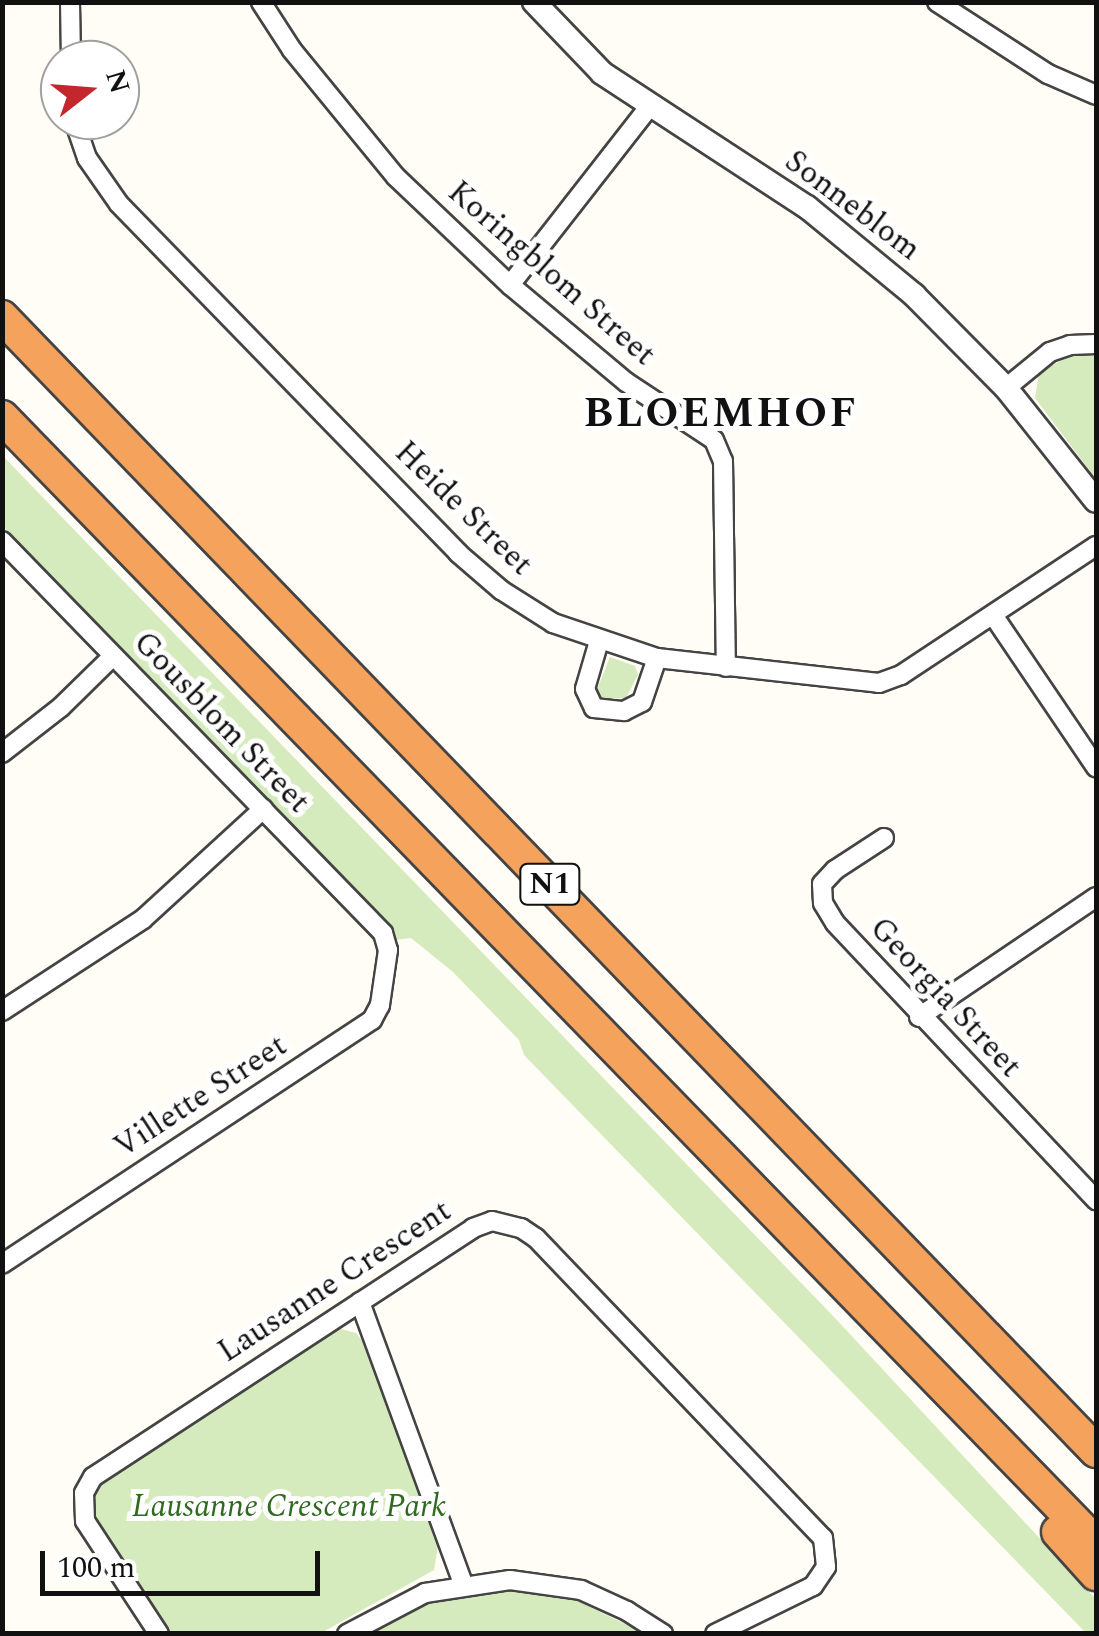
<!DOCTYPE html>
<style>
body{margin:0}
#map{position:relative;width:1099px;height:1636px;overflow:hidden;background:#fffdf5;font-family:Spectral,serif}
div>[style]{position:absolute}
.green>*{inset:0;background:#d5ebbd}
.roads{filter:drop-shadow(2px 0 #444) drop-shadow(-2px 0 #444) drop-shadow(0 2px #444) drop-shadow(0 -2px #444)}
.minor>*{height:18px;margin:-9px;padding:0 9px;transform-origin:9px;border-radius:9px;background:#fff}
.tertiary>*{height:22px;margin:-11px;padding:0 11px;transform-origin:11px;border-radius:11px;background:#fff}
.motorway>*{height:32px;margin:-16px;padding:0 16px;transform-origin:16px;border-radius:16px;background:#f5a25d}
span{translate:-50% -50%;white-space:nowrap;text-align:center;line-height:1.15;-webkit-text-stroke:10px #fff;paint-order:stroke}
.shield-label span{padding:2px 8px;background:#fff;border:2px solid;border-radius:8px;-webkit-text-stroke-width:0}
.shield-label{font-size:30px;color:#111;font-weight:700}
.street-label{font-size:32px;color:#111}
.park-label{font-size:32px;color:#2f6b1f;font-style:italic}
.district-label{font-size:42px;color:#111;font-weight:700;letter-spacing:2.5px}
.frame{position:absolute;inset:0;border:5px solid #111;pointer-events:none}
.north{position:absolute;left:40px;top:40px;width:100px;height:100px;box-sizing:border-box;background:#fff;border:2px solid #a0a0a0;border-radius:50%;rotate:73deg;font-size:28px;font-weight:700;line-height:40px;text-align:center;color:#111}
.north::after{content:'';display:block;margin:auto;width:35px;height:45px;background:#c4262e;clip-path:polygon(50% 0,100% 100%,50% 72%,0 100%)}
.scale{position:absolute;left:40px;top:1551px;width:280px;height:45px;box-sizing:border-box;border:5px solid #111;border-top:0;padding-left:12px;font-size:30px;line-height:35px;white-space:nowrap;color:#111;-webkit-text-stroke:8px #fff;paint-order:stroke}
</style>
<div id="map">
<div class="green">
<i style="clip-path:polygon(1072px 354px,1096px 354px,1096px 479px,1035px 398px,1039px 373px)"></i>
<i style="clip-path:polygon(2px 455px,835px 1318px,1096px 1599px,1096px 1633px,1086px 1633px,524px 1055px,519px 1040px,453px 972px,411px 938px,395px 940px,386px 922px,3px 526px)"></i>
<i style="clip-path:polygon(610px 657px,635px 666px,638px 675px,626px 698px,601px 699px,596px 692px)"></i>
<i style="clip-path:polygon(341px 1329px,356px 1333px,366px 1345px,438px 1546px,434px 1570px,321px 1633px,171px 1633px,98px 1523px,92px 1508px,95px 1492px,105px 1480px,327px 1333px)"></i>
<i style="clip-path:polygon(506px 1591px,573px 1599px,642px 1632px,367px 1634px,432px 1602px)"></i>
</div>
<div class="roads">
<div class="minor">
<i style="left:70px;top:2px;width:58px;rotate:89deg"></i>
<i style="left:261px;top:2px;width:57px;rotate:57.1deg"></i>
<i style="left:292px;top:50px;width:164px;rotate:50.7deg"></i>
<i style="left:396px;top:177px;width:157px;rotate:43.5deg"></i>
<i style="left:510px;top:285px;width:151px;rotate:39.9deg"></i>
<i style="left:626px;top:382px;width:105px;rotate:33.4deg"></i>
<i style="left:714px;top:440px;width:23px;rotate:67deg"></i>
<i style="left:723px;top:461px;width:206px;rotate:89.2deg"></i>
<i style="left:937px;top:2px;width:132px;rotate:33deg"></i>
<i style="left:1048px;top:74px;width:52px;rotate:23.6deg"></i>
<i style="left:74px;top:120px;width:40px;rotate:71.1deg"></i>
<i style="left:87px;top:158px;width:56px;rotate:55.2deg"></i>
<i style="left:119px;top:204px;width:487px;rotate:45.8deg"></i>
<i style="left:458px;top:553px;width:57px;rotate:40.7deg"></i>
<i style="left:501px;top:590px;width:62px;rotate:32.4deg"></i>
<i style="left:553px;top:623px;width:110px;rotate:18.6deg"></i>
<i style="left:657px;top:658px;width:223px;rotate:6.4deg"></i>
<i style="left:879px;top:683px;width:23px;rotate:-20deg"></i>
<i style="left:901px;top:675px;width:234px;rotate:-33.5deg"></i>
<i style="left:510px;top:285px;width:226px;rotate:-52deg"></i>
<i style="left:1006px;top:388px;width:57px;rotate:-39.3deg"></i>
<i style="left:1050px;top:352px;width:21px;rotate:-19deg"></i>
<i style="left:1070px;top:345px;width:26px;rotate:-2deg"></i>
<i style="left:2px;top:541px;width:547px;rotate:45.82deg"></i>
<i style="left:383px;top:933px;width:18px;rotate:74deg"></i>
<i style="left:388px;top:950px;width:56px;rotate:98.3deg"></i>
<i style="left:380px;top:1005px;width:17px;rotate:118deg"></i>
<i style="left:372px;top:1020px;width:443px;rotate:146.6deg"></i>
<i style="left:993px;top:615px;width:184px;rotate:55.9deg"></i>
<i style="left:599px;top:641px;width:50px;rotate:106.3deg"></i>
<i style="left:585px;top:689px;width:21px;rotate:65deg"></i>
<i style="left:594px;top:708px;width:30px;rotate:6deg"></i>
<i style="left:624px;top:711px;width:20px;rotate:-27deg"></i>
<i style="left:642px;top:702px;width:46px;rotate:-71.2deg"></i>
<i style="left:2px;top:753px;width:75px;rotate:-37.9deg"></i>
<i style="left:61px;top:707px;width:73px;rotate:-44.4deg"></i>
<i style="left:884px;top:838px;width:59px;rotate:146.9deg"></i>
<i style="left:835px;top:870px;width:19px;rotate:133deg"></i>
<i style="left:822px;top:884px;width:19px;rotate:87deg"></i>
<i style="left:823px;top:903px;width:23px;rotate:59deg"></i>
<i style="left:835px;top:923px;width:381px;rotate:46.7deg"></i>
<i style="left:2px;top:1011px;width:168px;rotate:-33.1deg"></i>
<i style="left:143px;top:919px;width:163px;rotate:-42.5deg"></i>
<i style="left:919px;top:1017px;width:214px;rotate:-34.1deg"></i>
<i style="left:360px;top:1302px;width:300px;rotate:69.9deg"></i>
<i style="left:159px;top:1634px;width:135px;rotate:-123.2deg"></i>
<i style="left:85px;top:1521px;width:28px;rotate:-92deg"></i>
<i style="left:84px;top:1493px;width:18px;rotate:-61deg"></i>
<i style="left:93px;top:1477px;width:454px;rotate:-33.2deg"></i>
<i style="left:473px;top:1228px;width:20px;rotate:-20deg"></i>
<i style="left:492px;top:1221px;width:30px;rotate:14deg"></i>
<i style="left:521px;top:1228px;width:18px;rotate:34deg"></i>
<i style="left:536px;top:1238px;width:415px;rotate:46.3deg"></i>
<i style="left:823px;top:1538px;width:29px;rotate:84deg"></i>
<i style="left:826px;top:1567px;width:23px;rotate:124deg"></i>
<i style="left:813px;top:1586px;width:109px;rotate:153.9deg"></i>
<i style="left:347px;top:1634px;width:88px;rotate:-27.7deg"></i>
<i style="left:425px;top:1593px;width:86px;rotate:-8.7deg"></i>
<i style="left:510px;top:1580px;width:72px;rotate:8deg"></i>
<i style="left:581px;top:1590px;width:51px;rotate:24.5deg"></i>
<i style="left:627px;top:1611px;width:43px;rotate:32.6deg"></i>
</div>
<div class="tertiary">
<i style="left:534px;top:2px;width:98px;rotate:46.2deg"></i>
<i style="left:602px;top:73px;width:245px;rotate:33.2deg"></i>
<i style="left:807px;top:207px;width:139px;rotate:39.4deg"></i>
<i style="left:914px;top:295px;width:131px;rotate:45.3deg"></i>
<i style="left:1006px;top:388px;width:144px;rotate:51.5deg"></i>
</div>
<div class="motorway">
<i style="left:2px;top:317px;width:1576px;rotate:46.03deg"></i>
<i style="left:2px;top:417px;width:1570px;rotate:45.83deg"></i>
<i style="left:1058px;top:1532px;width:57px;rotate:47.9deg"></i>
</div>
</div>
<div class="shield-label">
<span style="left:550px;top:884px">N1</span>
</div>
<div class="street-label">
<span style="left:852px;top:206px;rotate:37deg">Sonneblom</span>
<span style="left:551px;top:274px;rotate:41deg">Koringblom Street</span>
<span style="left:463px;top:509px;rotate:44deg">Heide Street</span>
<span style="left:221px;top:723px;rotate:46deg">Gousblom Street</span>
<span style="left:945px;top:998px;rotate:47deg">Georgia Street</span>
<span style="left:201px;top:1097px;rotate:-33deg">Villette Street</span>
<span style="left:335px;top:1282px;rotate:-33deg">Lausanne Crescent</span>
</div>
<div class="park-label">
<span style="left:289px;top:1507px">Lausanne Crescent Park</span>
</div>
<div class="district-label">
<span style="left:721px;top:414px">BLOEMHOF</span>
</div>
<div class="frame"></div>
<div class="north">N</div>
<div class="scale">100 m</div>
</div>
